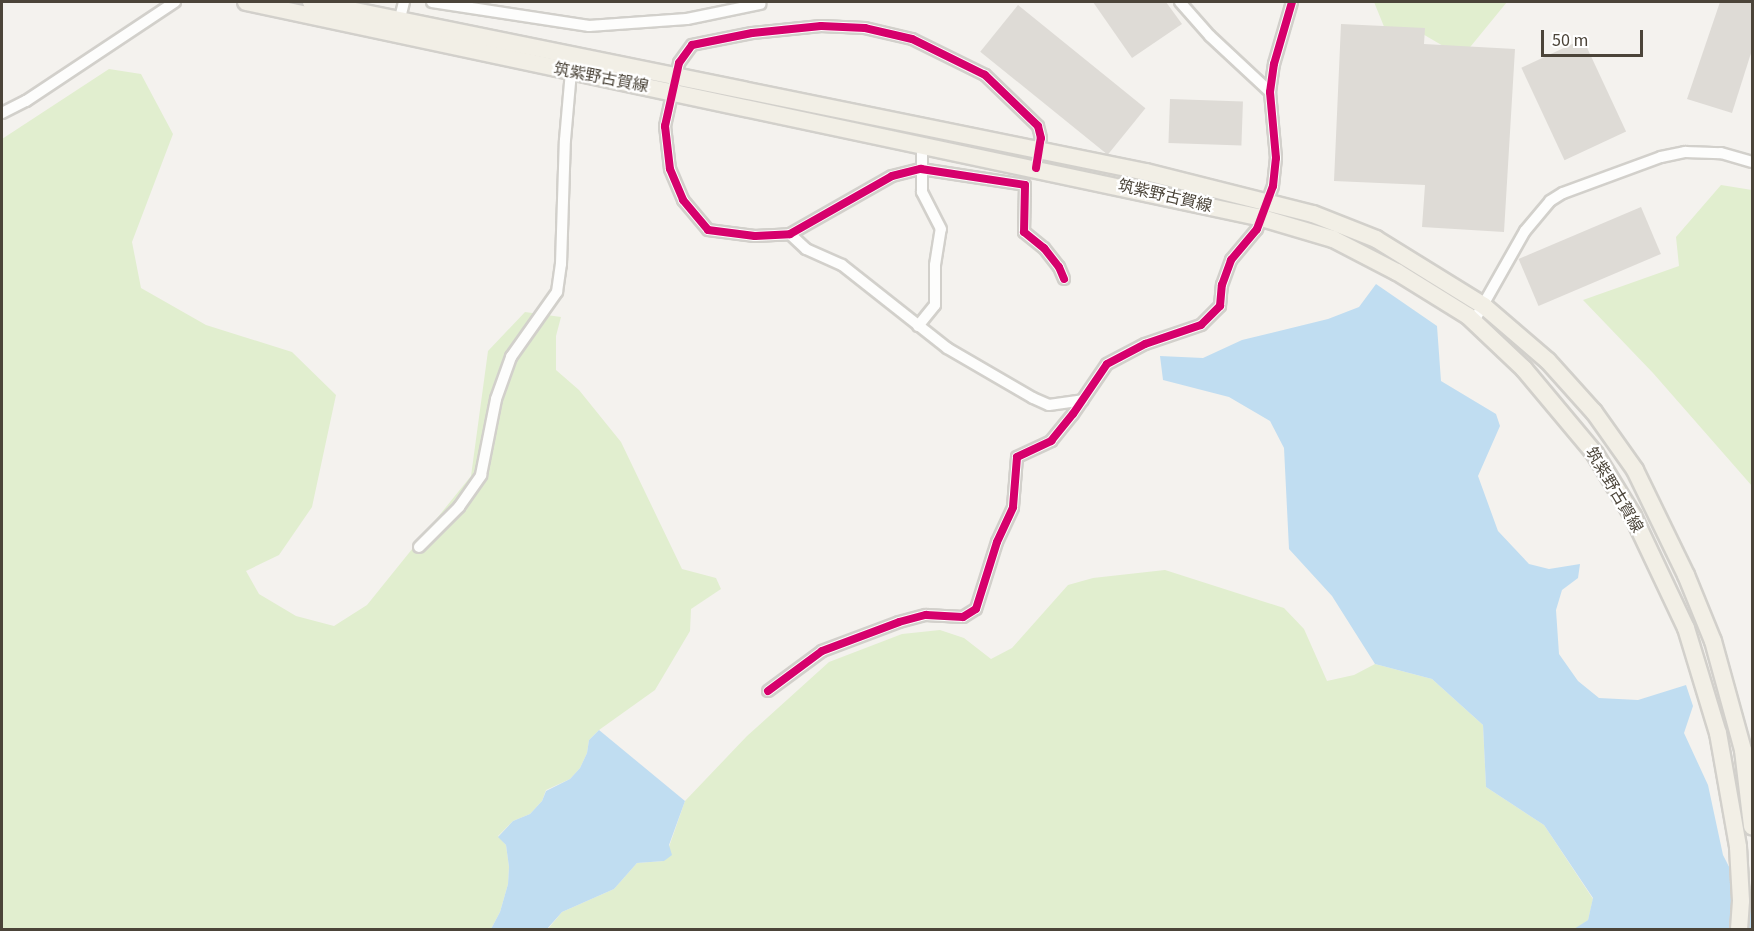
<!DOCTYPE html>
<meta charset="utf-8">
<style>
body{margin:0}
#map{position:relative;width:1754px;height:931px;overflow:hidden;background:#f4f2ee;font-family:"Source Sans 3","Noto Sans JP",sans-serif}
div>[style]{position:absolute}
.green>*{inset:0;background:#e1eecf}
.water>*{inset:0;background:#c0ddf1}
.building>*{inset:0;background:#dedbd6;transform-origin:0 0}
.roads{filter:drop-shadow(2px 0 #d2d0cb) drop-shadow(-2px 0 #d2d0cb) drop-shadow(0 2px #d2d0cb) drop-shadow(0 -2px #d2d0cb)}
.street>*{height:10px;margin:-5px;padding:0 5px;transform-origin:5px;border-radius:5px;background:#fdfdfc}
.primary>*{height:16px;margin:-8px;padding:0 8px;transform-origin:8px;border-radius:8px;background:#f2efe6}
.cycleway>*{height:8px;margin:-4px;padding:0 4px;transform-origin:4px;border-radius:4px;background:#d6006c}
span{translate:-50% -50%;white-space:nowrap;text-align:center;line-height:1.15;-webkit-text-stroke:4.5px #fff;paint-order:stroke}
.street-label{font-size:16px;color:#4b4439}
.frame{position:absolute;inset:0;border:3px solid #4b4439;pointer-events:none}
.scale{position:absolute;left:1541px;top:30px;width:102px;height:27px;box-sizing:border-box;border:3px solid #4b4439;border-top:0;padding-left:8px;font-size:18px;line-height:21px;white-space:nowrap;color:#4b4439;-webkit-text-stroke:4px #fff;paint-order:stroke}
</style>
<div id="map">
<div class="green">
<i style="clip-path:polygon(1374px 2px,1507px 2px,1462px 57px,1421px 33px,1385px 29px)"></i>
<i style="clip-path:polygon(109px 69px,141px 74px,173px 134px,132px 242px,141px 288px,206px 325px,292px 352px,336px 395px,312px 507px,279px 555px,246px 571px,259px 594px,296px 616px,334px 626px,367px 605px,471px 476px,488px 351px,525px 312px,561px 317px,556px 336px,556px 370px,579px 390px,621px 442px,682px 569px,716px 578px,721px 589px,691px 609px,690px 631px,655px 690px,599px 730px,589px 740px,587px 753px,580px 768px,570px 779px,546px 790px,542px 801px,530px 814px,513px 821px,498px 836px,506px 845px,509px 867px,508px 884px,500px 912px,491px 929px,2px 930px,2px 139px)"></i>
<i style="clip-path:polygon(1721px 185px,1752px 190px,1752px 486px,1653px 373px,1583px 300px,1679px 266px,1676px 237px)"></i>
<i style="clip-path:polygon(1165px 570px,1284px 608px,1304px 629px,1327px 681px,1354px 675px,1375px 664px,1432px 679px,1483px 725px,1486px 787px,1544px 825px,1593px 899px,1588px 920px,1574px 930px,547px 930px,562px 912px,614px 889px,637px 863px,664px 861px,685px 801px,747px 736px,829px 662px,902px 634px,940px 630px,964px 638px,991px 659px,1012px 648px,1068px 585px,1093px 578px)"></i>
</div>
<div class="water">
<i style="clip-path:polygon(1376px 284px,1437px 326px,1441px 381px,1496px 414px,1500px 426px,1478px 476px,1498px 531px,1529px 564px,1549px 569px,1580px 564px,1578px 578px,1562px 590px,1556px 610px,1559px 654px,1578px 681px,1599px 698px,1638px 700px,1686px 685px,1693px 706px,1684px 733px,1708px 785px,1723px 855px,1743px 894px,1752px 896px,1752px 929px,1574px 929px,1588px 920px,1593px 898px,1544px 825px,1486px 787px,1483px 725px,1432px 679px,1375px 664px,1332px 596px,1289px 549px,1284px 448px,1270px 421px,1229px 397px,1163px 380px,1160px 356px,1203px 358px,1242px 340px,1328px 319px,1359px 307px)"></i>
<i style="clip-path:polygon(599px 730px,685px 801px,669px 845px,672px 855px,664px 861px,637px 863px,614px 889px,562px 912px,547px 929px,491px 929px,500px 912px,508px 884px,509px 867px,506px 845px,498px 837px,513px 821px,530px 814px,542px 801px,546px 791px,570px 779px,580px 768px,587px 753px,589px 740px)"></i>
</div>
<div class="building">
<i style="clip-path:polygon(1093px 2px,1166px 2px,1182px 24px,1132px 58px)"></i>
<i style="clip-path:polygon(1720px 2px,1752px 2px,1752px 50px,1732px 113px,1687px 99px)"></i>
<i style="left:1018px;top:5px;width:164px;height:60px;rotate:39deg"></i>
<i style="clip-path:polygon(1341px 24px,1425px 28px,1424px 44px,1515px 49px,1504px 232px,1422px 227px,1425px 185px,1334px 181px)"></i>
<i style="left:1583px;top:39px;width:102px;height:68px;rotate:65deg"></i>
<i style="left:1170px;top:99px;width:73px;height:44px;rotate:2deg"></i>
<i style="left:1641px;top:207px;width:51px;height:133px;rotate:67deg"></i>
</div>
<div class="roads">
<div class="street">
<i style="left:432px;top:2px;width:159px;rotate:8.7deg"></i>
<i style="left:589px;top:26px;width:98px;rotate:-4.1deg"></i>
<i style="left:687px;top:19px;width:75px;rotate:-11.6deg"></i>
<i style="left:1180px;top:2px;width:45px;rotate:48.6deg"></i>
<i style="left:1210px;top:36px;width:82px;rotate:43deg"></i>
<i style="left:398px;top:26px;width:25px;rotate:-76deg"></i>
<i style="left:2px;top:113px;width:27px;rotate:-27deg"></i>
<i style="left:26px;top:101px;width:179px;rotate:-33.6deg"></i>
<i style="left:1036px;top:168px;width:30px;rotate:-81deg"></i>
<i style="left:1041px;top:138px;width:12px;rotate:-104deg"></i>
<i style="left:1038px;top:126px;width:74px;rotate:-136.1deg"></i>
<i style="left:985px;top:75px;width:81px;rotate:-153.7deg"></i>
<i style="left:912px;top:39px;width:48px;rotate:-166.8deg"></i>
<i style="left:865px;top:28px;width:44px;rotate:-177.4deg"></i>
<i style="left:821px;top:26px;width:69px;rotate:174.2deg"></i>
<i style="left:752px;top:33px;width:61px;rotate:168.7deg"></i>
<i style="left:692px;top:45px;width:22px;rotate:126deg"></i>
<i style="left:679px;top:63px;width:65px;rotate:102.5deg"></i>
<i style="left:665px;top:126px;width:43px;rotate:83.4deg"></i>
<i style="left:670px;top:169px;width:34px;rotate:67deg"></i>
<i style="left:683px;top:200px;width:39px;rotate:50deg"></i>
<i style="left:708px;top:230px;width:47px;rotate:7.3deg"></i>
<i style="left:755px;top:236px;width:35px;rotate:-3deg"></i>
<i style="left:790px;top:234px;width:117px;rotate:-29.6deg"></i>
<i style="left:892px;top:176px;width:30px;rotate:-14deg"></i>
<i style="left:921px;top:169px;width:105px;rotate:8.7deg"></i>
<i style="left:1025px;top:185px;width:47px;rotate:91.2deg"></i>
<i style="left:1024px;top:232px;width:26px;rotate:39deg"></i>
<i style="left:1044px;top:248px;width:24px;rotate:52deg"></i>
<i style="left:1059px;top:267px;width:13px;rotate:67deg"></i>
<i style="left:790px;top:234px;width:22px;rotate:43deg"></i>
<i style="left:806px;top:249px;width:39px;rotate:24deg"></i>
<i style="left:842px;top:265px;width:134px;rotate:38.3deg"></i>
<i style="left:947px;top:348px;width:99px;rotate:30.2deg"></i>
<i style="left:1033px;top:398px;width:17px;rotate:24deg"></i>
<i style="left:1049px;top:405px;width:34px;rotate:-8deg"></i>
<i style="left:1474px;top:321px;width:103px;rotate:-60.5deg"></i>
<i style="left:1525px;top:231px;width:39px;rotate:-50deg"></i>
<i style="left:1550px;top:201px;width:15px;rotate:-32deg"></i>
<i style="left:1563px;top:193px;width:104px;rotate:-20.2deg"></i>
<i style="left:1661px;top:157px;width:25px;rotate:-12deg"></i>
<i style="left:1685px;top:152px;width:36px;rotate:2deg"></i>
<i style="left:1721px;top:153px;width:32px;rotate:16deg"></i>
<i style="left:918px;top:326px;width:27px;rotate:-51deg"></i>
<i style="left:935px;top:305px;width:40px;rotate:-90deg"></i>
<i style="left:935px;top:265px;width:36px;rotate:-81deg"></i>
<i style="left:941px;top:229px;width:42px;rotate:-117.2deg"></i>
<i style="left:922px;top:192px;width:47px;rotate:-90deg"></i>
<i style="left:419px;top:547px;width:57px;rotate:-45deg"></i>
<i style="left:459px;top:507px;width:39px;rotate:-55deg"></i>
<i style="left:481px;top:475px;width:77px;rotate:-78.8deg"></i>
<i style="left:496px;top:399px;width:45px;rotate:-70.3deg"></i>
<i style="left:511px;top:357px;width:80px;rotate:-54.7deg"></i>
<i style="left:557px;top:292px;width:28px;rotate:-82deg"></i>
<i style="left:561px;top:264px;width:124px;rotate:-88.2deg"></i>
<i style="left:565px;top:140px;width:68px;rotate:-85deg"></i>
<i style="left:768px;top:691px;width:67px;rotate:-36.5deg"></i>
<i style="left:822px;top:651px;width:82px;rotate:-20.6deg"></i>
<i style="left:899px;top:622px;width:28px;rotate:-15deg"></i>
<i style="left:926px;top:615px;width:37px;rotate:3deg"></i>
<i style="left:963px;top:617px;width:15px;rotate:-32deg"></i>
<i style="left:976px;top:609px;width:70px;rotate:-72.6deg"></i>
<i style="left:997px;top:542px;width:38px;rotate:-65deg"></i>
<i style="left:1013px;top:507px;width:50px;rotate:-85.4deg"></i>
<i style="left:1017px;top:457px;width:38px;rotate:-25deg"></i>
<i style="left:1051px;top:441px;width:35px;rotate:-51deg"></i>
<i style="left:1073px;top:414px;width:60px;rotate:-55.8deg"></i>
<i style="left:1107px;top:364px;width:43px;rotate:-27.8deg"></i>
<i style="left:1145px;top:344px;width:59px;rotate:-18.7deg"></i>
<i style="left:1201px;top:325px;width:27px;rotate:-45deg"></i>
<i style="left:1220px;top:306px;width:21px;rotate:-85deg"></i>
<i style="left:1222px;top:285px;width:27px;rotate:-70deg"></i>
<i style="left:1231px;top:260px;width:40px;rotate:-50deg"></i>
<i style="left:1257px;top:229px;width:46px;rotate:-69.6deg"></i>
<i style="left:1273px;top:186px;width:28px;rotate:-84deg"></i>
<i style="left:1276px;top:158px;width:66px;rotate:-95.2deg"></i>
<i style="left:1270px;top:92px;width:28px;rotate:-82deg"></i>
<i style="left:1274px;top:64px;width:65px;rotate:-73.8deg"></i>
</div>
<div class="primary">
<i style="left:246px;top:2px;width:1039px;rotate:12deg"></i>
<i style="left:1262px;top:218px;width:74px;rotate:16.5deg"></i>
<i style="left:1333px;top:239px;width:72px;rotate:27.3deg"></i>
<i style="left:1397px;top:272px;width:84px;rotate:31.8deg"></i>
<i style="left:1468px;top:316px;width:77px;rotate:43.4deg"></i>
<i style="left:1524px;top:369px;width:111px;rotate:50.1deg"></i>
<i style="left:1595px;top:454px;width:73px;rotate:58.5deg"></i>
<i style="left:1633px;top:516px;width:124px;rotate:64.7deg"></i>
<i style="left:1686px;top:628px;width:110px;rotate:73.1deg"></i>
<i style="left:1718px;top:733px;width:116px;rotate:80deg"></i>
<i style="left:1738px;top:847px;width:54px;rotate:86.8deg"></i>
<i style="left:1741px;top:901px;width:29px;rotate:94deg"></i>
<i style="left:311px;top:2px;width:852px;rotate:11.51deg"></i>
<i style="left:1146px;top:172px;width:172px;rotate:14.1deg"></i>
<i style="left:1313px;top:214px;width:68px;rotate:21.6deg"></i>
<i style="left:1376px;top:239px;width:127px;rotate:31.8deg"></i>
<i style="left:1484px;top:306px;width:84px;rotate:40.7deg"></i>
<i style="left:1548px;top:361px;width:69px;rotate:48deg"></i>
<i style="left:1594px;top:412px;width:71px;rotate:54.7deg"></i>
<i style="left:1635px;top:470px;width:117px;rotate:64.1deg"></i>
<i style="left:1686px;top:575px;width:71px;rotate:67.8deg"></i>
<i style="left:1713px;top:641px;width:113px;rotate:74.6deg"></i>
<i style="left:1743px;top:750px;width:77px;rotate:83.2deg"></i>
</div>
</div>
<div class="cycleway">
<i style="left:1036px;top:168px;width:30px;rotate:-81deg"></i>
<i style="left:1041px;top:138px;width:12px;rotate:-104deg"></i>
<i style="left:1038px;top:126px;width:74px;rotate:-136.1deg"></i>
<i style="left:985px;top:75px;width:81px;rotate:-153.7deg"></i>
<i style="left:912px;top:39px;width:48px;rotate:-166.8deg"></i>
<i style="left:865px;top:28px;width:44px;rotate:-177.4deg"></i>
<i style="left:821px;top:26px;width:69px;rotate:174.2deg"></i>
<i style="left:752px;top:33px;width:61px;rotate:168.7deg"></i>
<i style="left:692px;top:45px;width:22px;rotate:126deg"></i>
<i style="left:679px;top:63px;width:65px;rotate:102.5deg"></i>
<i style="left:665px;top:126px;width:43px;rotate:83.4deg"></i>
<i style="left:670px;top:169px;width:34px;rotate:67deg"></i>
<i style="left:683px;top:200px;width:39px;rotate:50deg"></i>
<i style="left:708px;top:230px;width:47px;rotate:7.3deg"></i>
<i style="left:755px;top:236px;width:35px;rotate:-3deg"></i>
<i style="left:790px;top:234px;width:117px;rotate:-29.6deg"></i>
<i style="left:892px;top:176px;width:30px;rotate:-14deg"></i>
<i style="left:921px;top:169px;width:105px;rotate:8.7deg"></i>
<i style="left:1025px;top:185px;width:47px;rotate:91.2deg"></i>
<i style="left:1024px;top:232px;width:26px;rotate:39deg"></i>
<i style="left:1044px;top:248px;width:24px;rotate:52deg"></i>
<i style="left:1059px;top:267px;width:13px;rotate:67deg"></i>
<i style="left:768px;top:691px;width:67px;rotate:-36.5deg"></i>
<i style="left:822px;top:651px;width:82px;rotate:-20.6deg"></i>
<i style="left:899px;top:622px;width:28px;rotate:-15deg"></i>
<i style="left:926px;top:615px;width:37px;rotate:3deg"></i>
<i style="left:963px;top:617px;width:15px;rotate:-32deg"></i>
<i style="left:976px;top:609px;width:70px;rotate:-72.6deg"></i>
<i style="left:997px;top:542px;width:38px;rotate:-65deg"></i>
<i style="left:1013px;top:507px;width:50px;rotate:-85.4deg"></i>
<i style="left:1017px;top:457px;width:38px;rotate:-25deg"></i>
<i style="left:1051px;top:441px;width:35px;rotate:-51deg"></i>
<i style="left:1073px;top:414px;width:60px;rotate:-55.8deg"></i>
<i style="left:1107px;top:364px;width:43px;rotate:-27.8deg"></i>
<i style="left:1145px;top:344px;width:59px;rotate:-18.7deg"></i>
<i style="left:1201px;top:325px;width:27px;rotate:-45deg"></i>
<i style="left:1220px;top:306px;width:21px;rotate:-85deg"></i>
<i style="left:1222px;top:285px;width:27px;rotate:-70deg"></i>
<i style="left:1231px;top:260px;width:40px;rotate:-50deg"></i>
<i style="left:1257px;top:229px;width:46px;rotate:-69.6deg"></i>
<i style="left:1273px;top:186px;width:28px;rotate:-84deg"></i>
<i style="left:1276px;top:158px;width:66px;rotate:-95.2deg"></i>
<i style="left:1270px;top:92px;width:28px;rotate:-82deg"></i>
<i style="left:1274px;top:64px;width:65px;rotate:-73.8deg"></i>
</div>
<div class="street-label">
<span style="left:601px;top:78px;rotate:11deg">筑紫野古賀線</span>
<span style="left:1165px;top:196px;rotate:13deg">筑紫野古賀線</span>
<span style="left:1614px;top:490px;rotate:59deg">筑紫野古賀線</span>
</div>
<div class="frame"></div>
<div class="scale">50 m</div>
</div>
